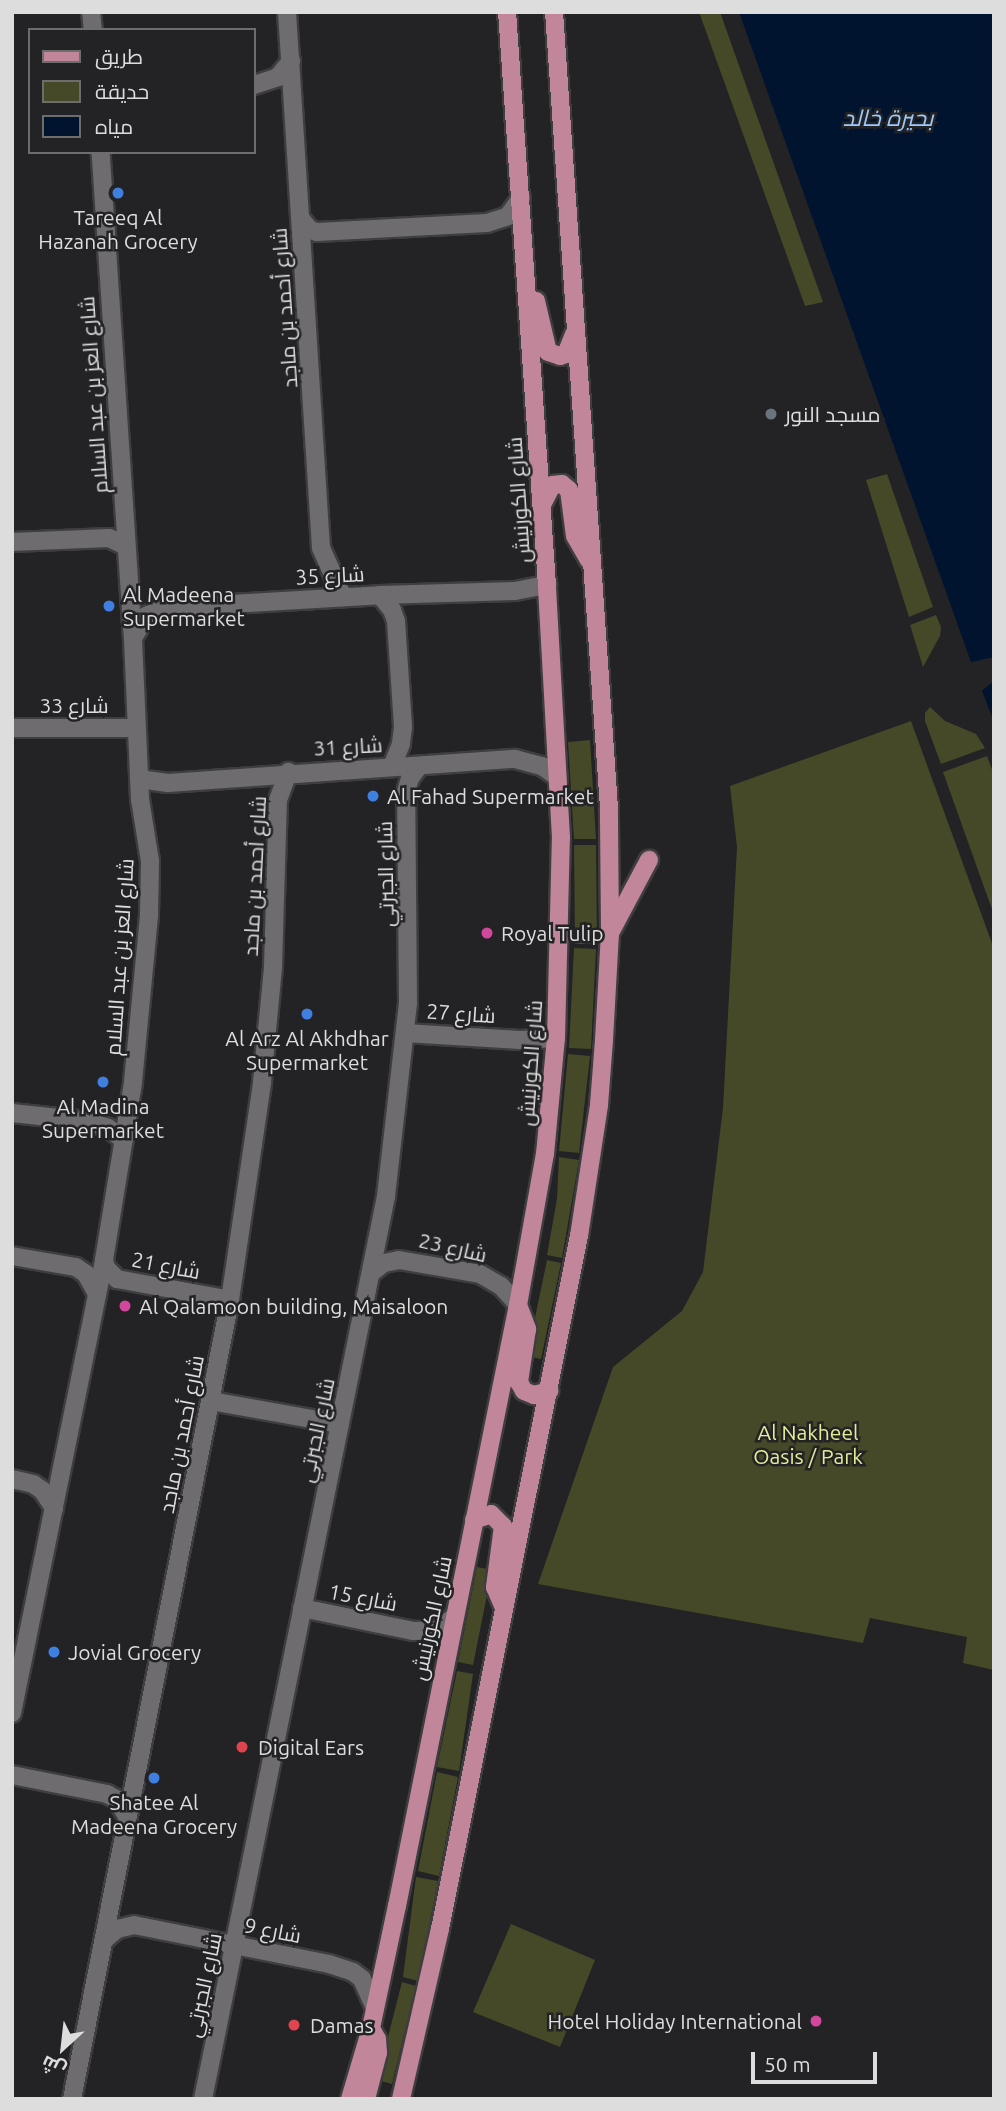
<!DOCTYPE html>
<html>
<head>
<meta charset="utf-8">
<style>
  body { margin:0 }
  #map { position:relative; width:1006px; height:2111px; overflow:hidden; background:#232224; font-family:Ubuntu,Cairo,sans-serif }
  div>[style] { position:absolute }
  .green>* { inset:0; background:#464928 }
  .water>* { inset:0; background:#00142f }
  .pier>* { inset:0; background:#232224 }
  .roads { filter:drop-shadow(2px 0 #3e3d3f) drop-shadow(-2px 0 #3e3d3f) drop-shadow(0 2px #3e3d3f) drop-shadow(0 -2px #3e3d3f) }
  .minor>* { height:18px; margin:-9px; padding:0 9px; transform-origin:9px; border-radius:9px; background:#6e6c6f }
  .major>* { height:18px; margin:-9px; padding:0 9px; transform-origin:9px; border-radius:9px; background:#c18699 }
  .dots>* { width:19px; height:19px; translate:-50% -50%; box-sizing:border-box; border:4px solid #232224; border-radius:50% }
  span { translate:-50% -50%; white-space:nowrap; text-align:center; line-height:1.15; -webkit-text-stroke:5px #232224; paint-order:stroke }
  .poi-label { font-size:21px; color:#deddde }
  .left { translate:0 -50%; text-align:left }
  .right { translate:-100% -50%; text-align:right }
  .street-label { font-size:21px; color:#deddde }
  .park-label { font-size:21px; color:#e4ec95 }
  .water-label { font-size:23px; color:#9bc9fd; font-style:italic }
  .frame { position:absolute; inset:0; border:14px solid #deddde; pointer-events:none }
  .legend { position:absolute; left:28px; top:28px; width:228px; height:126px; box-sizing:border-box; background:#232224; border:2px solid #6e6d6e; margin:0; padding:9px 12px; list-style:none; font-size:21px; color:#deddde }
  .legend li { display:flex; align-items:center; gap:14px; height:35px }
  .legend b { width:35px; border:2px solid #6e6d6e }
  .north { position:absolute; left:28px; top:2013px; width:70px; height:70px; -webkit-text-stroke:5px #232224; paint-order:stroke; rotate:207deg; font-size:19px; font-weight:700; line-height:28px; text-align:center; color:#deddde }
  .north::after { content:''; display:block; margin:auto; width:24px; height:32px; background:#deddde; clip-path:polygon(50% 0,100% 100%,50% 72%,0 100%) }
  .scale { position:absolute; left:751px; top:2052px; width:126px; height:32px; box-sizing:border-box; border:4px solid #deddde; border-top:0; padding-left:9px; font-size:21px; line-height:24px; white-space:nowrap; color:#deddde; -webkit-text-stroke:5px #232224; paint-order:stroke }
</style>
</head>
<body>
<div id="map">
  <div class="green">
    <i style="clip-path:polygon(699px 12px,720px 12px,823px 302px,805px 306px)"></i>
    <i style="clip-path:polygon(887px 474px,933px 607px,909px 617px,866px 480px)"></i>
    <i style="clip-path:polygon(936px 615px,941px 627px,940px 636px,923px 667px,910px 625px)"></i>
    <i style="clip-path:polygon(930px 707px,945px 721px,976px 734px,985px 748px,941px 764px,925px 721px,925px 713px)"></i>
    <i style="clip-path:polygon(911px 721px,994px 949px,994px 1670px,963px 1663px,967px 1637px,870px 1618px,863px 1643px,538px 1584px,613px 1367px,682px 1311px,703px 1272px,723px 1108px,737px 847px,730px 786px)"></i>
    <i style="clip-path:polygon(590px 740px,596px 839px,574px 839px,568px 742px)"></i>
    <i style="clip-path:polygon(987px 756px,994px 775px,994px 915px,943px 772px)"></i>
    <i style="clip-path:polygon(574px 845px,596px 845px,597px 944px,575px 944px)"></i>
    <i style="clip-path:polygon(574px 948px,596px 949px,591px 1049px,569px 1048px)"></i>
    <i style="clip-path:polygon(568px 1054px,590px 1056px,579px 1153px,559px 1151px)"></i>
    <i style="clip-path:polygon(559px 1157px,579px 1160px,562px 1258px,547px 1255px,557px 1199px)"></i>
    <i style="clip-path:polygon(547px 1260px,561px 1263px,541px 1359px,527px 1356px)"></i>
    <i style="clip-path:polygon(477px 1567px,492px 1570px,473px 1665px,458px 1662px)"></i>
    <i style="clip-path:polygon(457px 1671px,473px 1674px,459px 1771px,437px 1767px)"></i>
    <i style="clip-path:polygon(437px 1772px,458px 1777px,439px 1876px,418px 1871px)"></i>
    <i style="clip-path:polygon(416px 1877px,438px 1881px,418px 1981px,403px 1977px)"></i>
    <i style="clip-path:polygon(511px 1924px,595px 1960px,560px 2047px,473px 2012px)"></i>
    <i style="clip-path:polygon(402px 1982px,416px 1986px,392px 2084px,377px 2080px)"></i>
  </div>
  <div class="water">
    <i style="clip-path:polygon(739px 12px,994px 12px,994px 722px,971px 662px)"></i>
  </div>
  <div class="pier">
    <i style="clip-path:polygon(994px 657px,994px 681px,979px 693px,967px 663px)"></i>
  </div>
  <div class="roads">
    <div class="minor">
      <i style="left:91px;top:12px;width:18px;rotate:84deg"></i>
      <i style="left:287px;top:12px;width:537px;rotate:86.37deg"></i>
      <i style="left:321px;top:548px;width:54px;rotate:65.8deg"></i>
      <i style="left:254px;top:85px;width:25px;rotate:-18deg"></i>
      <i style="left:278px;top:77px;width:21px;rotate:-51deg"></i>
      <i style="left:301px;top:219px;width:14px;rotate:51deg"></i>
      <i style="left:310px;top:230px;width:7px;rotate:16deg"></i>
      <i style="left:317px;top:232px;width:170px;rotate:-3deg"></i>
      <i style="left:487px;top:223px;width:22px;rotate:-18deg"></i>
      <i style="left:508px;top:216px;width:22px;rotate:-54deg"></i>
      <i style="left:12px;top:542px;width:97px;rotate:-2.4deg"></i>
      <i style="left:109px;top:538px;width:19px;rotate:25deg"></i>
      <i style="left:380px;top:595px;width:19px;rotate:51deg"></i>
      <i style="left:392px;top:610px;width:12px;rotate:70deg"></i>
      <i style="left:396px;top:621px;width:106px;rotate:86.2deg"></i>
      <i style="left:403px;top:727px;width:17px;rotate:97deg"></i>
      <i style="left:401px;top:744px;width:24px;rotate:112deg"></i>
      <i style="left:133px;top:638px;width:26px;rotate:-59deg"></i>
      <i style="left:146px;top:616px;width:20px;rotate:-24deg"></i>
      <i style="left:164px;top:608px;width:216px;rotate:-3.4deg"></i>
      <i style="left:380px;top:595px;width:135px;rotate:-1.7deg"></i>
      <i style="left:515px;top:591px;width:33px;rotate:-11deg"></i>
      <i style="left:12px;top:728px;width:124px"></i>
      <i style="left:139px;top:779px;width:29px;rotate:8deg"></i>
      <i style="left:168px;top:783px;width:348px;rotate:-4deg"></i>
      <i style="left:515px;top:759px;width:28px;rotate:15deg"></i>
      <i style="left:542px;top:766px;width:19px;rotate:36deg"></i>
      <i style="left:405px;top:1033px;width:115px;rotate:3.5deg"></i>
      <i style="left:520px;top:1040px;width:36px;rotate:-3deg"></i>
      <i style="left:12px;top:1113px;width:75px;rotate:6.1deg"></i>
      <i style="left:87px;top:1121px;width:22px;rotate:18deg"></i>
      <i style="left:108px;top:1128px;width:20px;rotate:37deg"></i>
      <i style="left:12px;top:1256px;width:65px;rotate:9.8deg"></i>
      <i style="left:76px;top:1267px;width:12px;rotate:35deg"></i>
      <i style="left:86px;top:1274px;width:23px;rotate:61deg"></i>
      <i style="left:104px;top:1260px;width:8px;rotate:76deg"></i>
      <i style="left:106px;top:1268px;width:16px;rotate:45deg"></i>
      <i style="left:117px;top:1279px;width:115px;rotate:10.5deg"></i>
      <i style="left:371px;top:1273px;width:16px;rotate:-38deg"></i>
      <i style="left:384px;top:1263px;width:15px;rotate:-11deg"></i>
      <i style="left:399px;top:1260px;width:82px;rotate:9.8deg"></i>
      <i style="left:480px;top:1274px;width:24px;rotate:30deg"></i>
      <i style="left:501px;top:1286px;width:25px;rotate:48deg"></i>
      <i style="left:211px;top:1401px;width:131px;rotate:10.1deg"></i>
      <i style="left:12px;top:1479px;width:22px;rotate:13deg"></i>
      <i style="left:33px;top:1484px;width:11px;rotate:34deg"></i>
      <i style="left:42px;top:1490px;width:22px;rotate:56deg"></i>
      <i style="left:302px;top:1608px;width:113px;rotate:11.7deg"></i>
      <i style="left:413px;top:1631px;width:24px;rotate:-2deg"></i>
      <i style="left:437px;top:1630px;width:20px;rotate:-37deg"></i>
      <i style="left:12px;top:1713px;width:462px;rotate:-78.5deg"></i>
      <i style="left:104px;top:1260px;width:180px;rotate:-80.7deg"></i>
      <i style="left:133px;top:1082px;width:168px;rotate:-84.5deg"></i>
      <i style="left:149px;top:915px;width:54px;rotate:-88.9deg"></i>
      <i style="left:150px;top:861px;width:63px;rotate:-99.2deg"></i>
      <i style="left:140px;top:799px;width:159px;rotate:-92.5deg"></i>
      <i style="left:133px;top:640px;width:489px;rotate:-93.8deg"></i>
      <i style="left:12px;top:1775px;width:97px;rotate:11.3deg"></i>
      <i style="left:107px;top:1794px;width:10px;rotate:29deg"></i>
      <i style="left:116px;top:1799px;width:20px;rotate:57deg"></i>
      <i style="left:104px;top:1940px;width:17px;rotate:-40deg"></i>
      <i style="left:117px;top:1929px;width:17px;rotate:-13deg"></i>
      <i style="left:134px;top:1925px;width:199px;rotate:11.3deg"></i>
      <i style="left:329px;top:1964px;width:25px;rotate:18deg"></i>
      <i style="left:353px;top:1972px;width:11px;rotate:38deg"></i>
      <i style="left:362px;top:1979px;width:32px;rotate:66deg"></i>
      <i style="left:72px;top:2099px;width:814px;rotate:-78.81deg"></i>
      <i style="left:230px;top:1300px;width:220px;rotate:-81.6deg"></i>
      <i style="left:262px;top:1082px;width:116px;rotate:-84.5deg"></i>
      <i style="left:273px;top:967px;width:167px;rotate:-88.3deg"></i>
      <i style="left:278px;top:800px;width:30px;rotate:-70deg"></i>
      <i style="left:203px;top:2099px;width:921px;rotate:-78.54deg"></i>
      <i style="left:386px;top:1196px;width:193px;rotate:-83.5deg"></i>
      <i style="left:408px;top:1004px;width:212px;rotate:-90.5deg"></i>
      <i style="left:406px;top:792px;width:15px;rotate:-74deg"></i>
      <i style="left:410px;top:778px;width:15px;rotate:-53deg"></i>
    </div>
    <div class="major">
      <i style="left:536px;top:301px;width:52px;rotate:76.8deg"></i>
      <i style="left:548px;top:352px;width:13px;rotate:18deg"></i>
      <i style="left:560px;top:356px;width:6px;rotate:-18deg"></i>
      <i style="left:566px;top:354px;width:22px;rotate:-68deg"></i>
      <i style="left:543px;top:503px;width:20px;rotate:-63deg"></i>
      <i style="left:552px;top:485px;width:10px;rotate:-6deg"></i>
      <i style="left:562px;top:484px;width:9px;rotate:41deg"></i>
      <i style="left:569px;top:490px;width:46px;rotate:82.6deg"></i>
      <i style="left:575px;top:536px;width:28px;rotate:60deg"></i>
      <i style="left:610px;top:933px;width:83px;rotate:-61.9deg"></i>
      <i style="left:518px;top:1305px;width:26px;rotate:69deg"></i>
      <i style="left:527px;top:1329px;width:54px;rotate:98.6deg"></i>
      <i style="left:519px;top:1382px;width:10px;rotate:61deg"></i>
      <i style="left:524px;top:1391px;width:11px;rotate:22deg"></i>
      <i style="left:534px;top:1395px;width:16px;rotate:-15deg"></i>
      <i style="left:474px;top:1520px;width:18px;rotate:-19deg"></i>
      <i style="left:491px;top:1514px;width:17px;rotate:45deg"></i>
      <i style="left:503px;top:1526px;width:62px;rotate:97.5deg"></i>
      <i style="left:495px;top:1587px;width:21px;rotate:67deg"></i>
      <i style="left:350px;top:2099px;width:74px;rotate:-73.5deg"></i>
      <i style="left:371px;top:2028px;width:125px;rotate:-78deg"></i>
      <i style="left:397px;top:1906px;width:613px;rotate:-78.62deg"></i>
      <i style="left:518px;top:1305px;width:153px;rotate:-79.9deg"></i>
      <i style="left:545px;top:1154px;width:117px;rotate:-84.6deg"></i>
      <i style="left:556px;top:1038px;width:200px;rotate:-88.6deg"></i>
      <i style="left:561px;top:838px;width:253px;rotate:-93.2deg"></i>
      <i style="left:547px;top:585px;width:574px;rotate:-93.99deg"></i>
      <i style="left:366px;top:2099px;width:48px;rotate:-75.4deg"></i>
      <i style="left:378px;top:2053px;width:14px;rotate:-94deg"></i>
      <i style="left:377px;top:2039px;width:13px;rotate:-119deg"></i>
      <i style="left:401px;top:2099px;width:174px;rotate:-77.1deg"></i>
      <i style="left:440px;top:1929px;width:707px;rotate:-78.66deg"></i>
      <i style="left:579px;top:1236px;width:133px;rotate:-81.3deg"></i>
      <i style="left:599px;top:1105px;width:65px;rotate:-85.6deg"></i>
      <i style="left:604px;top:1040px;width:107px;rotate:-86.8deg"></i>
      <i style="left:610px;top:933px;width:125px;rotate:-90.5deg"></i>
      <i style="left:609px;top:808px;width:798px;rotate:-93.95deg"></i>
    </div>
  </div>
  <div class="dots">
    <i style="left:118px;top:193px;background:#3f7fe0"></i>
    <i style="left:771px;top:414px;background:#6b7280"></i>
    <i style="left:109px;top:606px;background:#3f7fe0"></i>
    <i style="left:373px;top:796px;background:#3f7fe0"></i>
    <i style="left:487px;top:933px;background:#d1479c"></i>
    <i style="left:307px;top:1014px;background:#3f7fe0"></i>
    <i style="left:103px;top:1082px;background:#3f7fe0"></i>
    <i style="left:125px;top:1306px;background:#d1479c"></i>
    <i style="left:54px;top:1652px;background:#3f7fe0"></i>
    <i style="left:242px;top:1747px;background:#e0444e"></i>
    <i style="left:154px;top:1778px;background:#3f7fe0"></i>
    <i style="left:816px;top:2021px;background:#d1479c"></i>
    <i style="left:294px;top:2025px;background:#e0444e"></i>
  </div>
  <div class="poi-label">
    <span style="left:118px;top:229px">Tareeq Al<br>Hazanah Grocery</span>
    <span class="left" style="left:785px;top:414px">مسجد النور</span>
    <span class="left" style="left:123px;top:606px">Al Madeena<br>Supermarket</span>
    <span class="left" style="left:387px;top:796px">Al Fahad Supermarket</span>
    <span class="left" style="left:501px;top:933px">Royal Tulip</span>
    <span style="left:307px;top:1050px">Al Arz Al Akhdhar<br>Supermarket</span>
    <span style="left:103px;top:1118px">Al Madina<br>Supermarket</span>
    <span class="left" style="left:139px;top:1306px">Al Qalamoon building, Maisaloon</span>
    <span class="left" style="left:68px;top:1652px">Jovial Grocery</span>
    <span class="left" style="left:258px;top:1747px">Digital Ears</span>
    <span style="left:154px;top:1814px">Shatee Al<br>Madeena Grocery</span>
    <span class="right" style="left:802px;top:2021px">Hotel Holiday International</span>
    <span class="left" style="left:310px;top:2025px">Damas</span>
  </div>
  <div class="street-label">
    <span style="left:284px;top:308px;rotate:-94deg">شارع أحمد بن ماجد</span>
    <span style="left:93px;top:395px;rotate:-94deg">شارع العز بن عبد السلام</span>
    <span style="left:518px;top:500px;rotate:-94deg">شارع الكورنيش</span>
    <span style="left:330px;top:575px;rotate:-3deg">شارع 35</span>
    <span style="left:74px;top:705px">شارع 33</span>
    <span style="left:348px;top:746px;rotate:-3deg">شارع 31</span>
    <span style="left:385px;top:874px;rotate:-91deg">شارع الجبرتي</span>
    <span style="left:254px;top:876px;rotate:-87deg">شارع أحمد بن ماجد</span>
    <span style="left:119px;top:957px;rotate:-86deg">شارع العز بن عبد السلام</span>
    <span style="left:461px;top:1013px;rotate:4deg">شارع 27</span>
    <span style="left:530px;top:1063px;rotate:-86deg">شارع الكورنيش</span>
    <span style="left:453px;top:1247px;rotate:13deg">شارع 23</span>
    <span style="left:166px;top:1265px;rotate:11deg">شارع 21</span>
    <span style="left:316px;top:1430px;rotate:-78deg">شارع الجبرتي</span>
    <span style="left:181px;top:1434px;rotate:-79deg">شارع أحمد بن ماجد</span>
    <span style="left:363px;top:1597px;rotate:11deg">شارع 15</span>
    <span style="left:431px;top:1618px;rotate:-78deg">شارع الكورنيش</span>
    <span style="left:273px;top:1930px;rotate:11deg">شارع 9</span>
    <span style="left:203px;top:1985px;rotate:-78deg">شارع الجبرتي</span>
  </div>
  <div class="park-label">
    <span style="left:808px;top:1444px">Al Nakheel<br>Oasis / Park</span>
  </div>
  <div class="water-label">
    <span style="left:888px;top:118px">بحيرة خالد</span>
  </div>
  <div class="frame"></div>
  <ul class="legend">
  <li><b style="height:9px;background:#c18699"></b>طريق</li>
  <li><b style="height:19px;background:#464928"></b>حديقة</li>
  <li><b style="height:19px;background:#00142f"></b>مياه</li>
  </ul>
  <div class="north">ش</div>
  <div class="scale">50 m</div>
</div>
</body>
</html>
